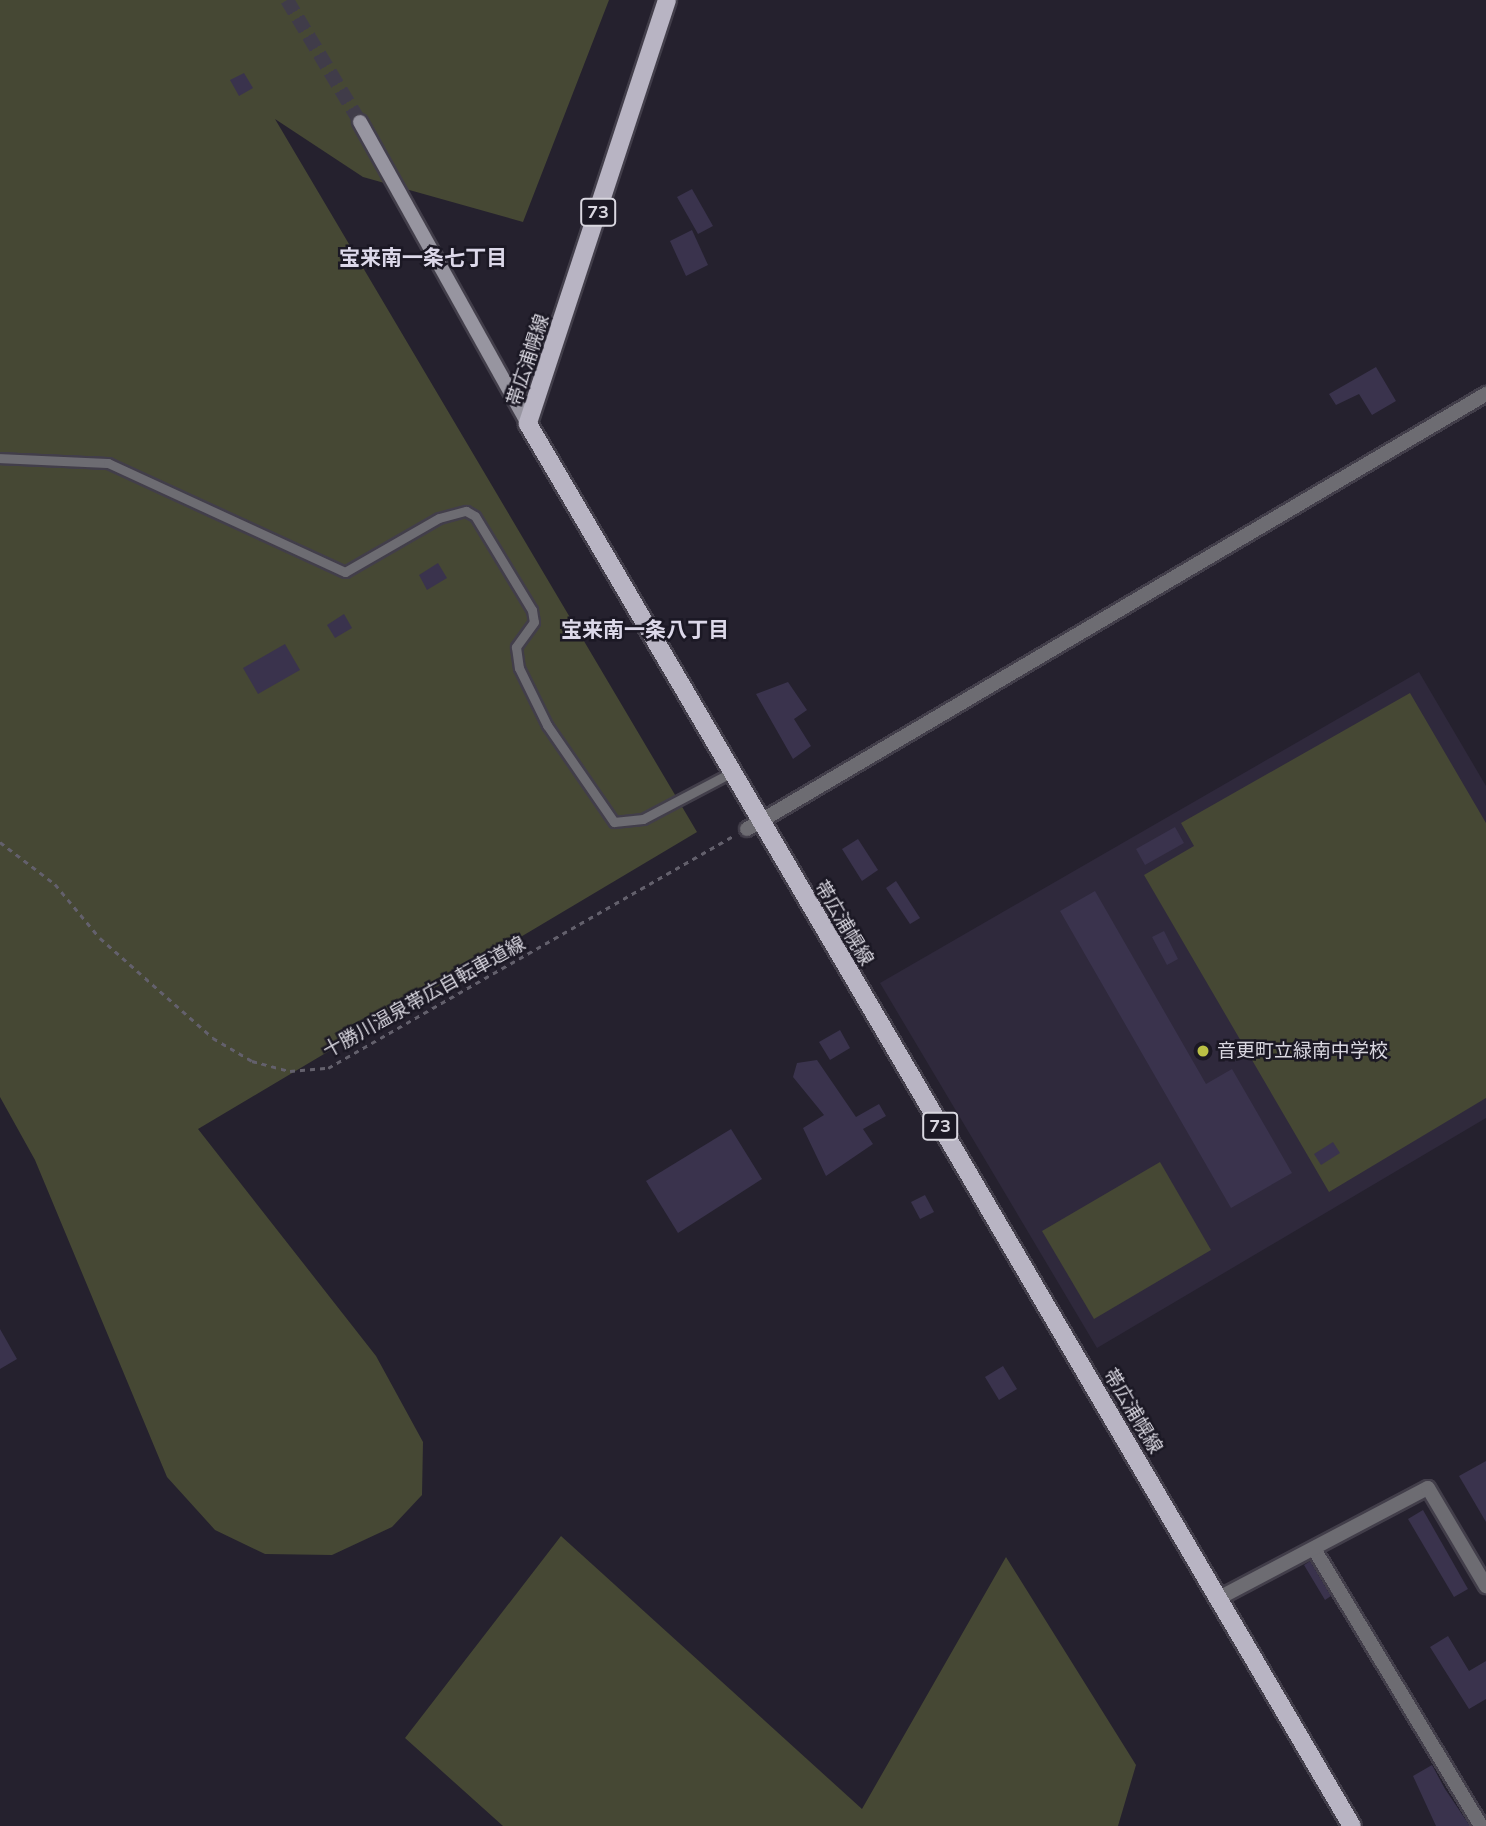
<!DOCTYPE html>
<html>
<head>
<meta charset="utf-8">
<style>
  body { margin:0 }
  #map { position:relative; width:1486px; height:1826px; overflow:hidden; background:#25212e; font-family:Mulish,"Noto Sans JP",sans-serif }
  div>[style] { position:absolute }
  .built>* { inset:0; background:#2f293c }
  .green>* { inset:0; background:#464834 }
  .building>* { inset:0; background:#3a334d }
  .secondary-tunnel>* { height:14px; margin-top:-7px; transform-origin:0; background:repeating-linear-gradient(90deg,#403c49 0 14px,transparent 0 21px) }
  .path>* { height:2.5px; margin-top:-1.25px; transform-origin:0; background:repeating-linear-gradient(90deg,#63606c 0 5px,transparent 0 10px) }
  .roads { filter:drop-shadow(2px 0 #423e4a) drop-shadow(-2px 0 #423e4a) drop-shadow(0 2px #423e4a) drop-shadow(0 -2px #423e4a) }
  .service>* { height:9px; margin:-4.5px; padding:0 4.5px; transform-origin:4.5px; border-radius:4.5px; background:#6d6c72 }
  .minor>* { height:14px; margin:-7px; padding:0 7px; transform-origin:7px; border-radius:7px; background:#6d6c72 }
  .secondary>* { height:14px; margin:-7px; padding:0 7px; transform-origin:7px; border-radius:7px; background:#9795a0 }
  .primary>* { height:18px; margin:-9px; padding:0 9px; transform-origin:9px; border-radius:9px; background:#b8b4c3 }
  .dots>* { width:19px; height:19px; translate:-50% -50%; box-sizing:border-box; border:4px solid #1b1824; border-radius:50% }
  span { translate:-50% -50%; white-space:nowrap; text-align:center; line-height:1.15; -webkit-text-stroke:5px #1b1824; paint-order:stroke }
  .shield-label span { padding:2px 5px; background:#1b1824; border:2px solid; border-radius:5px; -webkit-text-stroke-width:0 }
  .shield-label { font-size:18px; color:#d9d7e0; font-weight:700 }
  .street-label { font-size:19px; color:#d9d7e0 }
  .poi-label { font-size:19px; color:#d9d7e0 }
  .left { translate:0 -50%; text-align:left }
  .neighbourhood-label { font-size:21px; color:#dcd8e9; font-weight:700 }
</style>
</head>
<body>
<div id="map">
  <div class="built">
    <i style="clip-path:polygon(1419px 672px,1486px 786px,1486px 1118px,1097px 1348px,880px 983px)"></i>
  </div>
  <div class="green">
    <i style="clip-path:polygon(0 0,609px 0,523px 222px,363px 177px,275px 119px,697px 832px,198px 1129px,376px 1356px,423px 1442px,422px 1495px,392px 1527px,332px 1555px,265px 1554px,215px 1530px,167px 1477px,35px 1160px,0 1097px)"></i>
    <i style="clip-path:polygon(1410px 693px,1486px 823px,1486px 1098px,1329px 1192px,1144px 875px,1194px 846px,1181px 823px)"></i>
    <i style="clip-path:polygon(1160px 1162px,1211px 1250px,1094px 1319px,1042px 1231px)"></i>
    <i style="clip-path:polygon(561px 1536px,862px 1809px,1006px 1557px,1136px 1765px,1118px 1826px,503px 1826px,405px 1738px)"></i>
  </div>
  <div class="building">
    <i style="clip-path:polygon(244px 73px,253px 88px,239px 96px,230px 80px)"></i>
    <i style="clip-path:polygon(692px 189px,713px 226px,698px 234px,677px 197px)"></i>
    <i style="clip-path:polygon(692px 230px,708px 265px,686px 276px,670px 241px)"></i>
    <i style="clip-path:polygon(1376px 367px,1396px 401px,1372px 415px,1359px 394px,1336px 405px,1329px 394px)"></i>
    <i style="clip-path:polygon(438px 563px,447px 578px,427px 590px,419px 575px)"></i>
    <i style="clip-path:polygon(344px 614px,352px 628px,335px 638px,327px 625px)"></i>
    <i style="clip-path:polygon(285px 644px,300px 670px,258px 694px,243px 668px)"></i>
    <i style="clip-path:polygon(788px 682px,807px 710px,794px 719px,811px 746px,793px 759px,756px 694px)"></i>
    <i style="clip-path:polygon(1175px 827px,1184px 843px,1145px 865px,1136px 849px)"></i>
    <i style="clip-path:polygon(858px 839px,878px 870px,862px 881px,842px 849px)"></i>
    <i style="clip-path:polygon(896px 881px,920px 918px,910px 924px,886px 888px)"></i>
    <i style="clip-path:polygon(1095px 891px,1206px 1084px,1232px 1069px,1292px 1173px,1231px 1208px,1060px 911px)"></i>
    <i style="clip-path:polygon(1164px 931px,1178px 959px,1167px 965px,1152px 937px)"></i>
    <i style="clip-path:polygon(840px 1030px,850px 1048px,830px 1060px,819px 1042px)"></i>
    <i style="clip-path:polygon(817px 1060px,856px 1117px,879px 1104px,886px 1116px,863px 1129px,873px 1144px,826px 1176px,803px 1128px,824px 1115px,793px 1077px,797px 1063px)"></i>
    <i style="clip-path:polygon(731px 1129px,762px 1179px,678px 1233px,646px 1181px)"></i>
    <i style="clip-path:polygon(1333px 1142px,1340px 1153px,1321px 1165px,1314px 1154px)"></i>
    <i style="clip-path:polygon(925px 1195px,934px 1212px,920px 1219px,911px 1202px)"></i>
    <i style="clip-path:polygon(0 1329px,17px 1359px,0 1369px)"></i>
    <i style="clip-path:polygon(1003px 1366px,1017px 1389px,999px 1400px,985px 1377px)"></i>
    <i style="clip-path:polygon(1486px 1461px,1486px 1522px,1459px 1476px)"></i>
    <i style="clip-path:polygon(1423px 1510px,1468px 1589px,1454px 1597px,1408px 1519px)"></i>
    <i style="clip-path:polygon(1310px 1561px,1331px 1596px,1325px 1600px,1304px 1565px)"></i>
    <i style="clip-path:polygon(1448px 1636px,1469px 1671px,1486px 1661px,1486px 1699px,1469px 1709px,1430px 1647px)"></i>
    <i style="clip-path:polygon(1432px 1765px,1445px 1789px,1470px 1826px,1436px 1826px,1413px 1776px)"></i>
  </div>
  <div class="secondary-tunnel">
    <i style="left:287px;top:0;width:142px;rotate:59.1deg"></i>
  </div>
  <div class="path">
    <i style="left:0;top:842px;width:69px;rotate:37.4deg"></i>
    <i style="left:55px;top:884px;width:70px;rotate:50.2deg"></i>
    <i style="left:100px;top:938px;width:151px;rotate:41.5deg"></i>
    <i style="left:213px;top:1038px;width:45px;rotate:30.5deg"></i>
    <i style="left:252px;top:1061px;width:39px;rotate:15deg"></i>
    <i style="left:290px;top:1071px;width:38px;rotate:-5deg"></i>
    <i style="left:328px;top:1068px;width:469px;rotate:-29.8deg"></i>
  </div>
  <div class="roads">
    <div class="service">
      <i style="left:0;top:458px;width:108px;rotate:2.7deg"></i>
      <i style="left:108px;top:463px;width:261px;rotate:24.7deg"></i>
      <i style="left:345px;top:572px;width:108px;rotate:-29.9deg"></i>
      <i style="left:439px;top:518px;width:28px;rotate:-15deg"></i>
      <i style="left:466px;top:511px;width:10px;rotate:29deg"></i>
      <i style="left:475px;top:516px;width:110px;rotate:58.8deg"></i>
      <i style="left:532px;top:610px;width:12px;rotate:81deg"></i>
      <i style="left:534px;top:622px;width:31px;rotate:126deg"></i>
      <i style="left:516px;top:647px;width:21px;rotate:82deg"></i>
      <i style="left:519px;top:668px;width:64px;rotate:63.8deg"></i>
      <i style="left:547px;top:725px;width:118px;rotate:55.4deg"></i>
      <i style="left:614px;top:822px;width:29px;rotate:-6deg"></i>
      <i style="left:643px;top:819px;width:101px;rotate:-27.8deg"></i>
    </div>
    <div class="minor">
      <i style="left:747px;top:829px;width:858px;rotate:-30.48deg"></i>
      <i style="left:1314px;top:1549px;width:323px;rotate:58.9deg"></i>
      <i style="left:1219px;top:1598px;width:236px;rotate:-27.8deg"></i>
      <i style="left:1428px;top:1488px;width:114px;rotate:59.4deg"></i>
    </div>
    <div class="secondary">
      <i style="left:360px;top:122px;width:346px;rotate:60.9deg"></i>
    </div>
    <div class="primary">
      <i style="left:667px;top:0;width:446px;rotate:108.2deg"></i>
      <i style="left:528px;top:424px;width:1626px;rotate:59.56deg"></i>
    </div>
  </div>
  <div class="dots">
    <i style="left:1203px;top:1051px;background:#bbc045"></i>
  </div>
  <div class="shield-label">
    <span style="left:598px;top:212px">73</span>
    <span style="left:940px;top:1126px">73</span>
  </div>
  <div class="street-label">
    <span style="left:528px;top:360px;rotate:-72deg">帯広浦幌線</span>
    <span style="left:844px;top:923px;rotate:59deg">帯広浦幌線</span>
    <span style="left:424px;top:997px;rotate:-29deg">十勝川温泉帯広自転車道線</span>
    <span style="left:1133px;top:1411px;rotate:59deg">帯広浦幌線</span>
  </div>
  <div class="poi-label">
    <span class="left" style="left:1217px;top:1051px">音更町立緑南中学校</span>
  </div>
  <div class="neighbourhood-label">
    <span style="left:423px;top:257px">宝来南一条七丁目</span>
    <span style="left:645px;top:629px">宝来南一条八丁目</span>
  </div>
</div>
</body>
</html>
